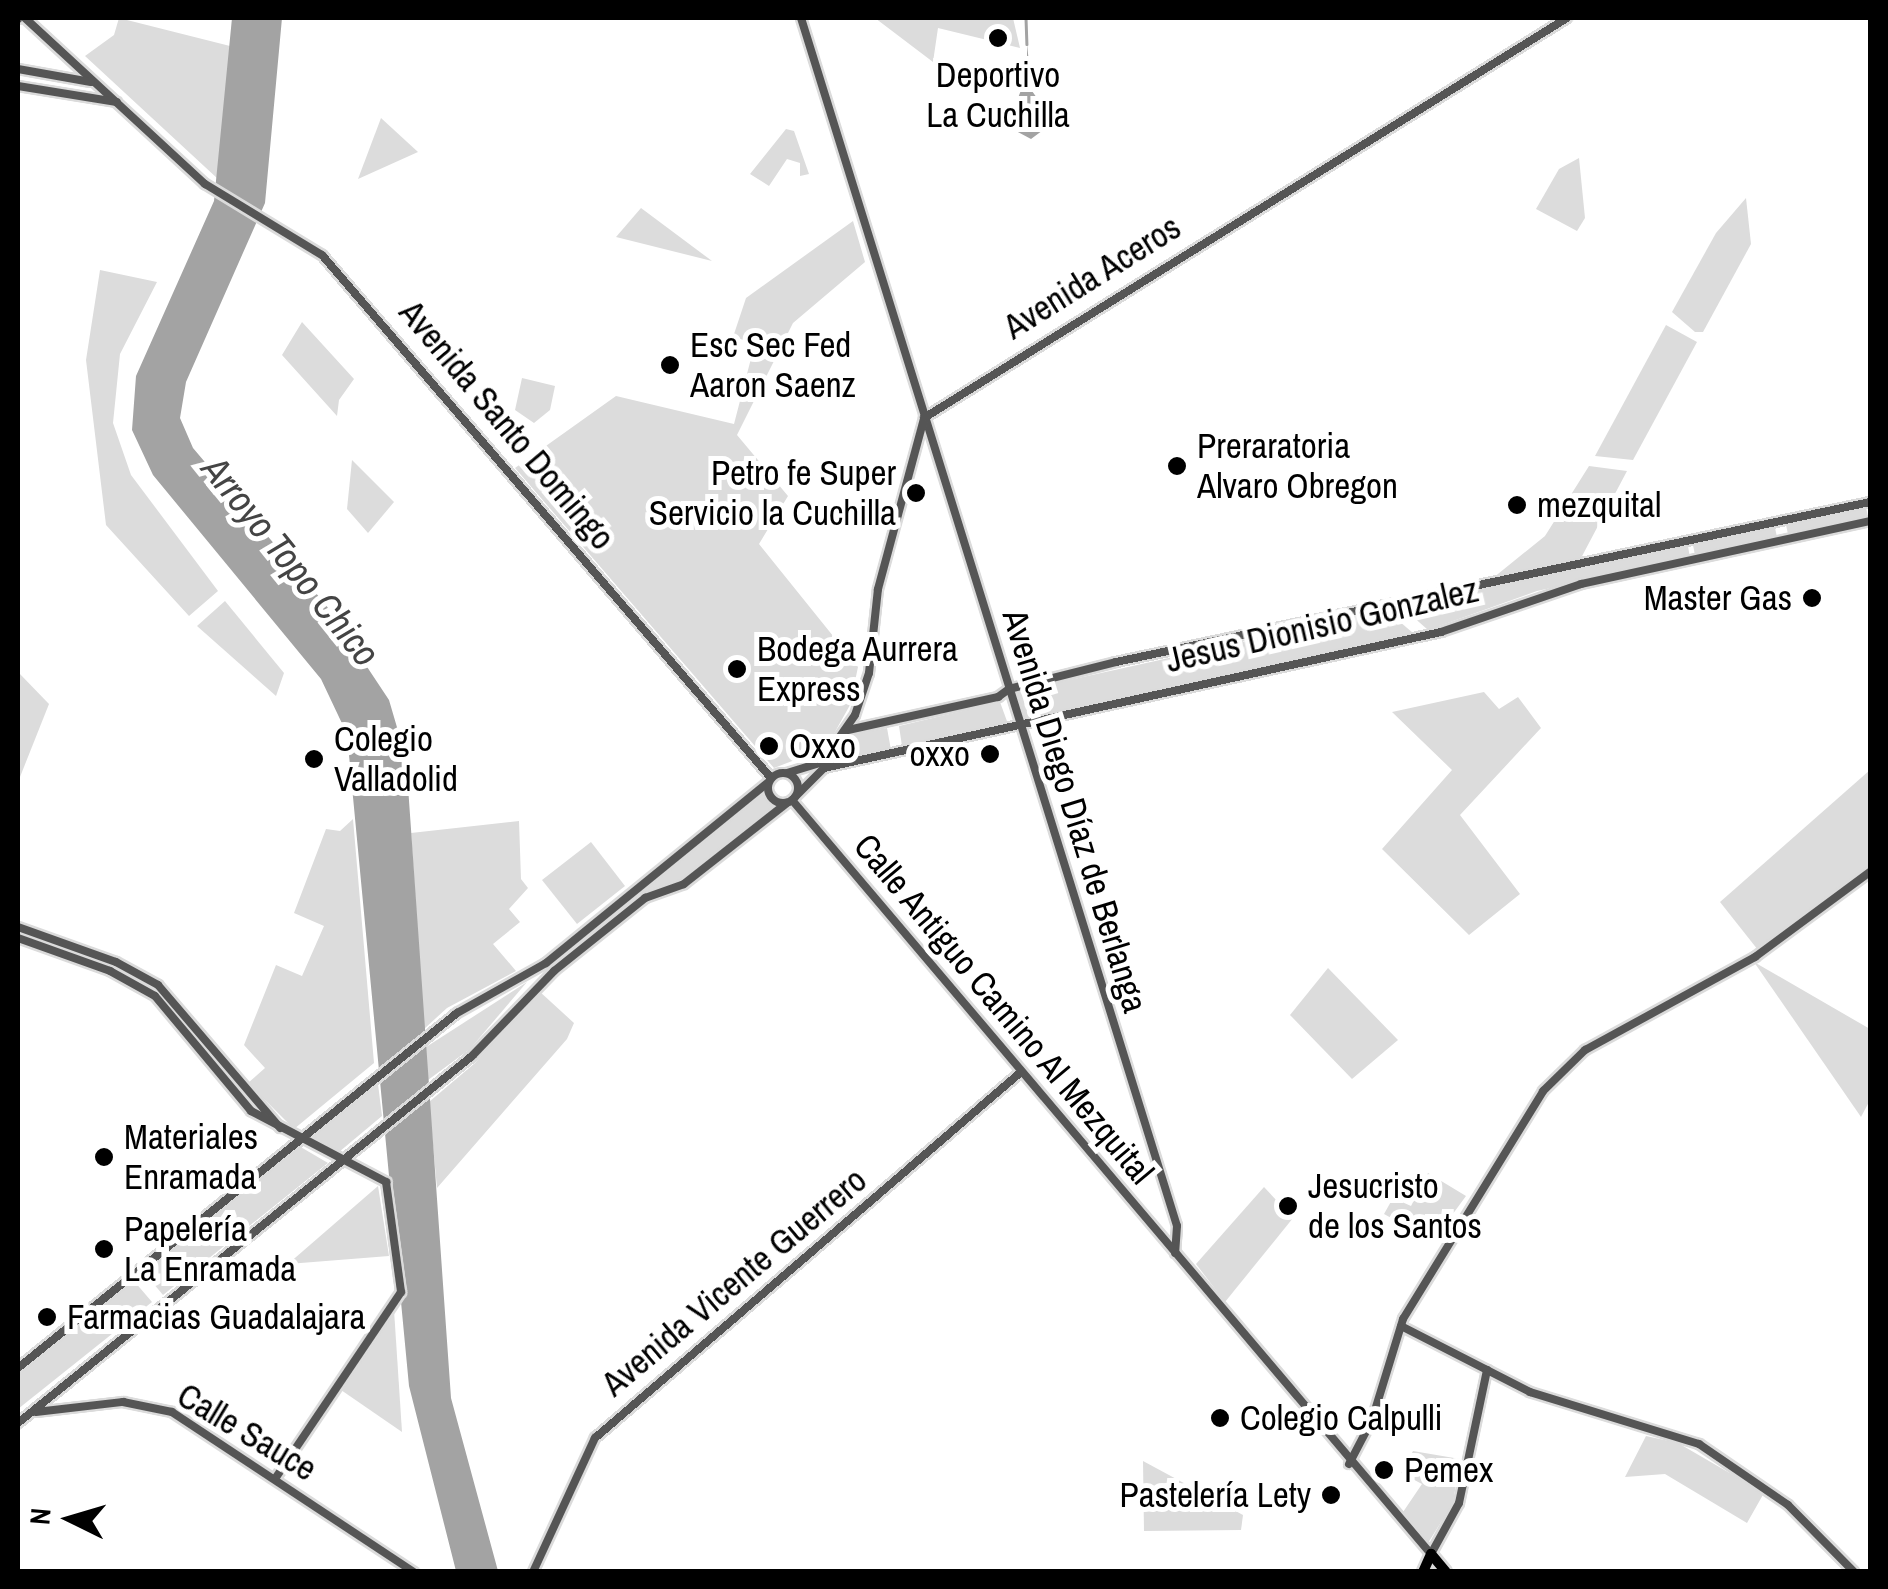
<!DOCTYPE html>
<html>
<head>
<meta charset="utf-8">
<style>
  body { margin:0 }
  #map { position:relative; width:1888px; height:1589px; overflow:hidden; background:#fff; font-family:"Archivo Narrow",sans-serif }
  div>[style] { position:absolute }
  .green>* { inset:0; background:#dcdcdc }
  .water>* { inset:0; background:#a3a3a3 }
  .stream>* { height:2.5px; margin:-1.25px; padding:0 1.25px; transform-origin:1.25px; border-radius:1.25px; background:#a3a3a3 }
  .roads { filter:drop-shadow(2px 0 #dbdbdb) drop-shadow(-2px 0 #dbdbdb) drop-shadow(0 2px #dbdbdb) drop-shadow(0 -2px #dbdbdb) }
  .minor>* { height:8px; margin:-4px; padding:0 4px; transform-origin:4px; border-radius:4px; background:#555 }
  .minor>.ring { margin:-4px; padding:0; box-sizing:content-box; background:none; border:8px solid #555; border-radius:50% }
  .major>* { height:10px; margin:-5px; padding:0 5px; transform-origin:5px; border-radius:5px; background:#000 }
  .dots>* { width:28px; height:28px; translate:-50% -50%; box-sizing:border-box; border:5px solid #fff; border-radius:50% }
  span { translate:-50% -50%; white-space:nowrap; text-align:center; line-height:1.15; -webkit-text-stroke:10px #fff; paint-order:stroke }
  .poi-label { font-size:35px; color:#000 }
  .left { translate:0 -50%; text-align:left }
  .right { translate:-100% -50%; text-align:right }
  .street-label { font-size:35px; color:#000 }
  .water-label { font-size:38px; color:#444; font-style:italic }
  .frame { position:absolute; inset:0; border:20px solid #000; pointer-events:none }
  .north { position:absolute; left:20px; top:1469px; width:100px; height:100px; -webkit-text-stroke:8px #fff; paint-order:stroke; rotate:275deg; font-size:28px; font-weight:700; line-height:40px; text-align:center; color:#000 }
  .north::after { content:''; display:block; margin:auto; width:35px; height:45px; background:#000; clip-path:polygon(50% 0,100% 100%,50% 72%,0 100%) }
</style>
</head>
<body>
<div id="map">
  <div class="green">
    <i style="clip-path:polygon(119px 18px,230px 46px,218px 179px,85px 56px,114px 35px)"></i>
    <i style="clip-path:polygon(875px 18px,1013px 18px,1020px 48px,938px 28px,933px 62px)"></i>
    <i style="clip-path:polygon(381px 118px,418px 152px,358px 179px)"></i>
    <i style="clip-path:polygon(786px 129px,794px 131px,809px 174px,800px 176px,800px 163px,787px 159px,769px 186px,750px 174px)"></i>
    <i style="clip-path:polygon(1579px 158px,1585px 218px,1577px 231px,1536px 209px,1559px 169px)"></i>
    <i style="clip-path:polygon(1746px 198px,1751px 244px,1703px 332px,1695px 332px,1672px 312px,1716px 233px)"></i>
    <i style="clip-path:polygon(641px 208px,712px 261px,616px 237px)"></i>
    <i style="clip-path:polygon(853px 221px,865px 262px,793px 323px,737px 435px,788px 496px,759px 544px,858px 667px,850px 705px,826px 748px,774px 768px,515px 468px,616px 396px,734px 424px,755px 343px,733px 337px,746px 298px)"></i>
    <i style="clip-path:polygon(100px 270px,157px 282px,120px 354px,113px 423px,131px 475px,218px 591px,189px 616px,106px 525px,86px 360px)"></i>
    <i style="clip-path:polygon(302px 322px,354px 379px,339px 400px,337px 416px,282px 355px)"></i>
    <i style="clip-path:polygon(1666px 325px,1697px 342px,1633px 460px,1595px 456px)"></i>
    <i style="clip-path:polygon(522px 378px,555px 386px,550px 410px,534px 423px,515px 410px)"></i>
    <i style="clip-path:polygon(352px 460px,394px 502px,368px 533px,347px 509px)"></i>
    <i style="clip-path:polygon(1589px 466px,1627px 471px,1580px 560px,1493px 578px,1545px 536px)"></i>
    <i style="clip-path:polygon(1866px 507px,1868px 517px,1788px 534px,1786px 525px)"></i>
    <i style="clip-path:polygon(1775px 528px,1777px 537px,1695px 555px,1693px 545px)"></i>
    <i style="clip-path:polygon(1688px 546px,1690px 558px,1537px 591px,1428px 630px,1402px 607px)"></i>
    <i style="clip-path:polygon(225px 601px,284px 673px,276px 696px,197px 626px)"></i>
    <i style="clip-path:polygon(1386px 610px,1413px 633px,1023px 721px,1015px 692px)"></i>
    <i style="clip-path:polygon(18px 672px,49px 704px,18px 782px)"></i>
    <i style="clip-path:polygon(1484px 692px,1499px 709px,1518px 697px,1541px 728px,1460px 815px,1520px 894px,1469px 935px,1382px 849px,1452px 770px,1392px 712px)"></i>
    <i style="clip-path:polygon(1000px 702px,1008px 724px,902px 746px,899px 726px)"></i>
    <i style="clip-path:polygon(887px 728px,891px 750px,833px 760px,850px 735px)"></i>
    <i style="clip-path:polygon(1870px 770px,1870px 865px,1758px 950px,1720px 902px)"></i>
    <i style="clip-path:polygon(762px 792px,775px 806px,669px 888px,645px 893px,642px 888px)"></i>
    <i style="clip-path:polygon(353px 819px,374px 1063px,294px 1129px,248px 1083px,265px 1068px,244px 1045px,276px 965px,302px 976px,324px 926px,294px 913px,326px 829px,340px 831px)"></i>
    <i style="clip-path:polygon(519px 821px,521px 879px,528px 888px,509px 909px,520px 922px,493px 944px,516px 971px,447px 1008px,424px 1029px,411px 833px)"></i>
    <i style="clip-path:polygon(591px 842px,625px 886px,577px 924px,542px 880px)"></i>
    <i style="clip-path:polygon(1754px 962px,1870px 1029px,1870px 1100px,1861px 1117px)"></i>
    <i style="clip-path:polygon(1328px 968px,1398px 1040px,1352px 1079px,1290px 1015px)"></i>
    <i style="clip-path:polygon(527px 982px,470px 1049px,428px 1080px,423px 1049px)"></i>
    <i style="clip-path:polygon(539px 991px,574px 1023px,567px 1039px,437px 1188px,429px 1102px,475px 1063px)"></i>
    <i style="clip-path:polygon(378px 1084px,382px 1116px,339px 1152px,307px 1139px)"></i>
    <i style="clip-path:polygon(299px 1146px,328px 1163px,163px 1295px,143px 1271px)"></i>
    <i style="clip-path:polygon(1428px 1173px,1466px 1196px,1433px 1241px,1384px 1214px,1393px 1198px,1411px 1206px)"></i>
    <i style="clip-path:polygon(378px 1186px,389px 1256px,288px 1264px)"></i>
    <i style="clip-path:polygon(1264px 1187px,1293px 1218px,1225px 1302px,1196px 1264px)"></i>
    <i style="clip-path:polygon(134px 1281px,152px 1302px,18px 1409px,18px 1375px)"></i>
    <i style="clip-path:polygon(394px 1310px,402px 1432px,341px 1390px)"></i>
    <i style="clip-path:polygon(1646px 1436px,1678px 1443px,1764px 1493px,1747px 1523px,1665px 1474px,1625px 1477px)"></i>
    <i style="clip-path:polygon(1413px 1451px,1460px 1459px,1453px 1503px,1428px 1543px,1401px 1515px,1422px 1484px,1401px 1473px)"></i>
    <i style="clip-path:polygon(1143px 1461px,1243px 1515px,1241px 1530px,1144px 1531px)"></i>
  </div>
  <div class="water">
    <i style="clip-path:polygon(232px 18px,282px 18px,265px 203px,186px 382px,180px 418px,193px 448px,326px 605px,389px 700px,406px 758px,451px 1398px,498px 1571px,456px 1571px,409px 1386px,347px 734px,321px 679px,153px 475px,132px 430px,136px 376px,214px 201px)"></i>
    <i style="clip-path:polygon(1027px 44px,1032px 91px,1054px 122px,1031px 139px,1007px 126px,1027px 75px)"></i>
  </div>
  <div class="stream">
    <i style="left:1026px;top:18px;width:26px;rotate:88deg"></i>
  </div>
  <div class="roads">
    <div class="minor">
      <i style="left:25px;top:18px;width:245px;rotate:42.7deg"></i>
      <i style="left:205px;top:184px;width:137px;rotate:31.3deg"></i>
      <i style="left:322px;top:255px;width:689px;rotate:49.35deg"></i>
      <i style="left:801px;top:18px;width:1265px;rotate:72.71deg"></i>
      <i style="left:1177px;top:1226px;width:27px;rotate:94deg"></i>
      <i style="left:18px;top:19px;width:1px;rotate:-90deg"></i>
      <i style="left:18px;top:69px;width:74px;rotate:10.1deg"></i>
      <i style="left:18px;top:86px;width:100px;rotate:9.2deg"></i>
      <i style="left:848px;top:730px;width:154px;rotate:-12.4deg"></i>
      <i style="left:998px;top:697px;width:14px;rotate:-36deg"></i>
      <i style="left:1009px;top:689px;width:110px;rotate:-14.2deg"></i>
      <i style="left:1116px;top:662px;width:771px;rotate:-11.98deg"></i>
      <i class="ring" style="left:768px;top:773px;width:22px;height:22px"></i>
      <i style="left:787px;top:773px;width:37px;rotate:-17deg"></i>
      <i style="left:822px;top:762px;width:57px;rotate:-54.9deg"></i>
      <i style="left:855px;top:715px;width:44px;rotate:-71.6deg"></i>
      <i style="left:869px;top:673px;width:84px;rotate:-83.9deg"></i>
      <i style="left:878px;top:589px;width:177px;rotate:-74.9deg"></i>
      <i style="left:924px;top:418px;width:757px;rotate:-31.89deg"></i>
      <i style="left:795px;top:797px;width:41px;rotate:-45deg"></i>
      <i style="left:824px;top:768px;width:632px;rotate:-12.43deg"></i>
      <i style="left:1441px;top:632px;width:148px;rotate:-18.9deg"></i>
      <i style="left:1581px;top:584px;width:296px;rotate:-12.3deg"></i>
      <i style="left:792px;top:800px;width:988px;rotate:49.72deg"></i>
      <i style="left:1431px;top:1554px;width:58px;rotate:-61.2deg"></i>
      <i style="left:1459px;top:1503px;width:136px;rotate:-78.1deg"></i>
      <i style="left:18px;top:927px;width:104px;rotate:19.7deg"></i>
      <i style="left:116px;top:962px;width:48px;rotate:28.7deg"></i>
      <i style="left:158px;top:985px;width:188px;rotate:49.5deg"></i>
      <i style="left:18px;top:938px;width:98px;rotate:19.7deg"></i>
      <i style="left:110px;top:971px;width:51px;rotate:29.1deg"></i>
      <i style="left:155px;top:996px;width:150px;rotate:50.1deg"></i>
      <i style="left:251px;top:1111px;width:153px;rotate:27.7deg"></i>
      <i style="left:386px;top:1182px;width:111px;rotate:82.2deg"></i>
      <i style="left:401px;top:1292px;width:223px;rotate:124deg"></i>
      <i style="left:1401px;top:1326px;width:145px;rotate:27.1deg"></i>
      <i style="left:1530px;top:1392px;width:177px;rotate:17.1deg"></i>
      <i style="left:1699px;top:1444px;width:108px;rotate:34.4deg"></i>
      <i style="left:1788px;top:1505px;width:94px;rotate:45.4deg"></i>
      <i style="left:18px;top:1368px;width:565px;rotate:-38.96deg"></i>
      <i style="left:457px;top:1013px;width:102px;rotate:-29.3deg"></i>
      <i style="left:546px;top:963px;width:287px;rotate:-39.1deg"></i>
      <i style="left:36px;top:1412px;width:88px;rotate:-6.6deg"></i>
      <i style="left:123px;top:1402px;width:50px;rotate:11.5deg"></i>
      <i style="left:172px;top:1412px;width:290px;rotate:33.5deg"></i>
      <i style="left:18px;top:1423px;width:584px;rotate:-38.95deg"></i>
      <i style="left:472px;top:1056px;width:118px;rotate:-46deg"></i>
      <i style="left:554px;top:971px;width:117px;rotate:-38.7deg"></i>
      <i style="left:645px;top:898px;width:41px;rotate:-19.7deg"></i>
      <i style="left:684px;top:884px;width:131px;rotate:-38.2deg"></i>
      <i style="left:1349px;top:1464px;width:50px;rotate:-62.4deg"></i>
      <i style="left:1372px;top:1420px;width:106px;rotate:-72.9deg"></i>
      <i style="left:1403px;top:1319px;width:268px;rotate:-58.4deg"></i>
      <i style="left:1543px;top:1091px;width:59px;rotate:-44.3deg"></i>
      <i style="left:1585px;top:1050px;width:194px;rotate:-28.7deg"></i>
      <i style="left:1755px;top:957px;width:143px;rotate:-36.5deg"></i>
      <i style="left:533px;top:1572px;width:148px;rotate:-65.2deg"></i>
      <i style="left:595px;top:1438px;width:562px;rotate:-40.67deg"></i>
    </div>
    <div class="major">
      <i style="left:1423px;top:1572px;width:20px;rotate:-66deg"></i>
      <i style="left:1431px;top:1554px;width:23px;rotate:50deg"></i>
    </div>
  </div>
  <div class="dots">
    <i style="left:998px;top:38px;background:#000"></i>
    <i style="left:670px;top:365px;background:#000"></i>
    <i style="left:1177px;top:466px;background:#000"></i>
    <i style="left:916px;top:493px;background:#000"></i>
    <i style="left:1517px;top:505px;background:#000"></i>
    <i style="left:1812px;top:598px;background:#000"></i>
    <i style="left:737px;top:669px;background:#000"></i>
    <i style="left:769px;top:746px;background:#000"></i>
    <i style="left:990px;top:754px;background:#000"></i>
    <i style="left:314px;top:759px;background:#000"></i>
    <i style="left:104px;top:1157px;background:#000"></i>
    <i style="left:1288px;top:1206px;background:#000"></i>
    <i style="left:104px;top:1249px;background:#000"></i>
    <i style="left:47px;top:1317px;background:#000"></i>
    <i style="left:1220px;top:1418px;background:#000"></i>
    <i style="left:1384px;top:1470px;background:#000"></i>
    <i style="left:1331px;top:1495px;background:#000"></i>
  </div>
  <div class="poi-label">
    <span style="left:998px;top:95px">Deportivo<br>La Cuchilla</span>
    <span class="left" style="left:690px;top:365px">Esc Sec Fed<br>Aaron Saenz</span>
    <span class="left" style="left:1197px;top:466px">Preraratoria<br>Alvaro Obregon</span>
    <span class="right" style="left:896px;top:493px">Petro fe Super<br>Servicio la Cuchilla</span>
    <span class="left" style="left:1537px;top:505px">mezquital</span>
    <span class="right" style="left:1792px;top:598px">Master Gas</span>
    <span class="left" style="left:757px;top:669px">Bodega Aurrera<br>Express</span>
    <span class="left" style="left:334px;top:759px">Colegio<br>Valladolid</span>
    <span class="left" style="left:789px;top:746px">Oxxo</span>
    <span class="right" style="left:970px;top:754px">oxxo</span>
    <span class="left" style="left:124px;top:1157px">Materiales<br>Enramada</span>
    <span class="left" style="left:1308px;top:1206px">Jesucristo<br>de los Santos</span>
    <span class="left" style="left:124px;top:1249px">Papelería<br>La Enramada</span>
    <span class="left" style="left:67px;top:1317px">Farmacias Guadalajara</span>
    <span class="left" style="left:1240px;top:1418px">Colegio Calpulli</span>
    <span class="left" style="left:1404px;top:1470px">Pemex</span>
    <span class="right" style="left:1311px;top:1495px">Pastelería Lety</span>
  </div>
  <div class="street-label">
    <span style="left:1092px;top:277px;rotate:-32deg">Avenida Aceros</span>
    <span style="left:507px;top:425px;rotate:50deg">Avenida Santo Domingo</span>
    <span style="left:1322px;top:625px;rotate:-13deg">Jesus Dionisio Gonzalez</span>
    <span style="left:1075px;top:811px;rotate:73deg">Avenida Diego Díaz de Berlanga</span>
    <span style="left:1004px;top:1009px;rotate:50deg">Calle Antiguo Camino Al Mezquital</span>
    <span style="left:734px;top:1282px;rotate:-40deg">Avenida Vicente Guerrero</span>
    <span style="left:247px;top:1432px;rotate:31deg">Calle Sauce</span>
  </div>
  <div class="water-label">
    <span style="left:291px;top:561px;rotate:51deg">Arroyo Topo Chico</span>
  </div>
  <div class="frame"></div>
  <div class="north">N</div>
</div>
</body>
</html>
